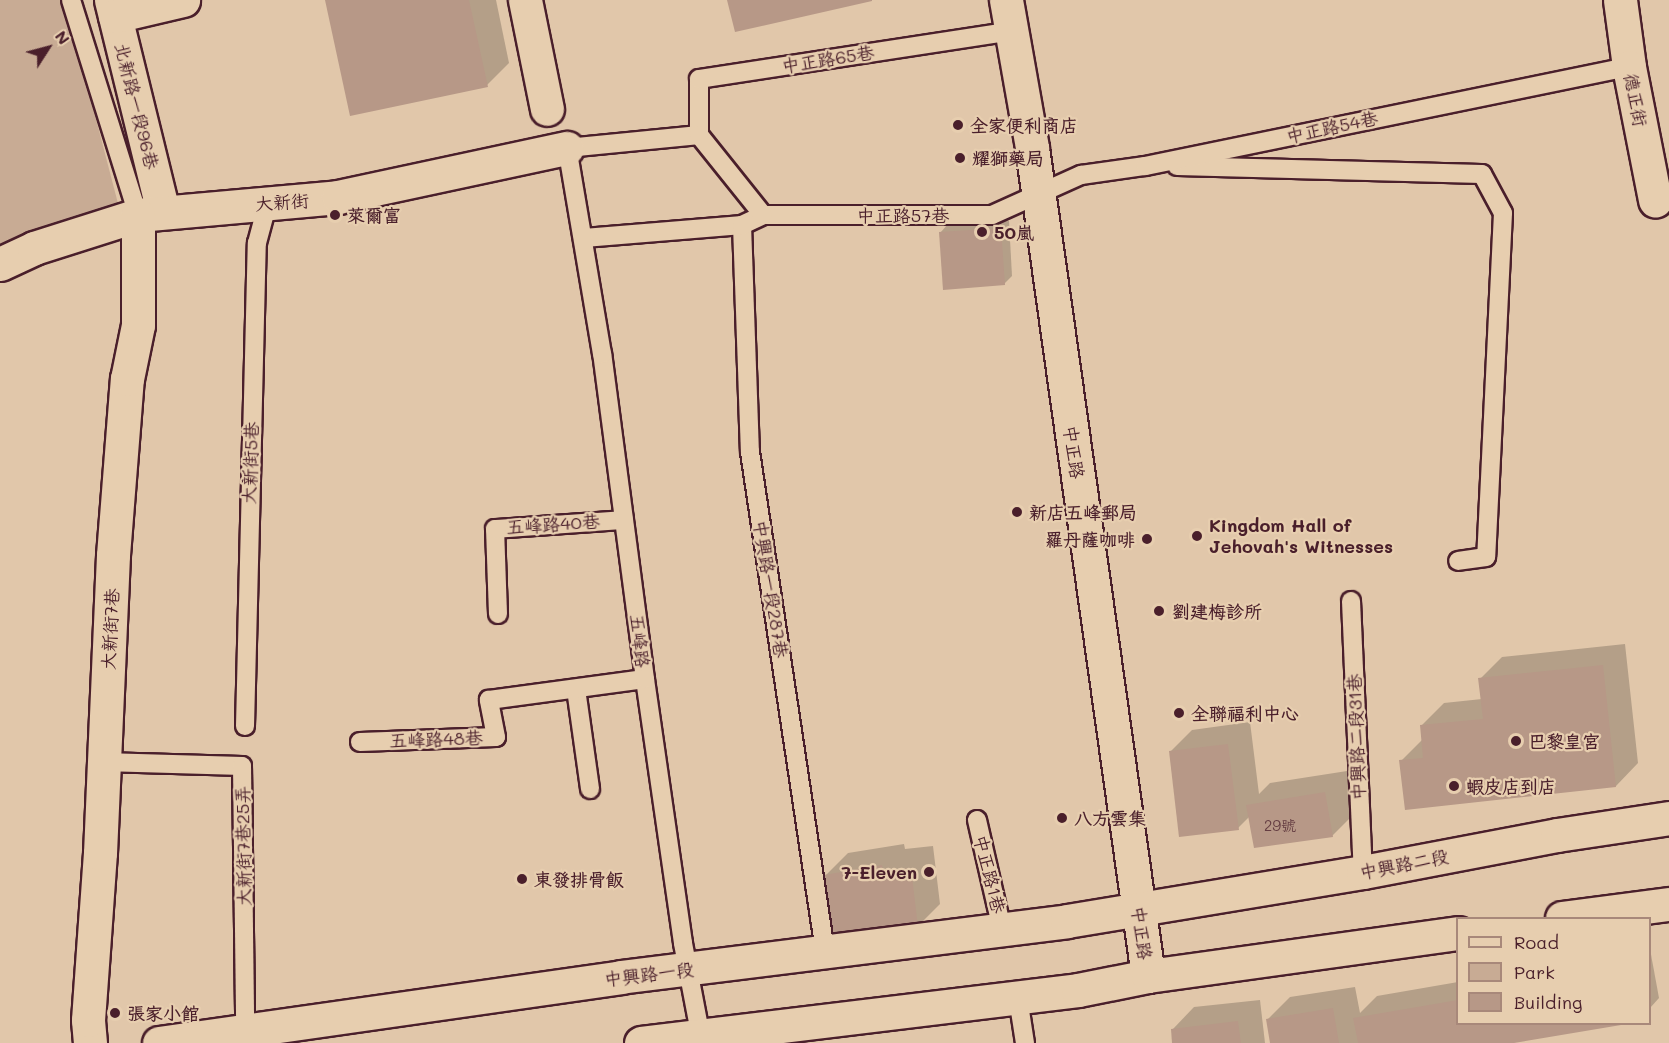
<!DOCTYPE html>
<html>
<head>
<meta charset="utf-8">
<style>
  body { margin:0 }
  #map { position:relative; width:1669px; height:1043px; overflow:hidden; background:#e1c7aa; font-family:Mali,"LXGW WenKai TC",sans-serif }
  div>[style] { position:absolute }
  .green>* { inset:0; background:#c8ab94 }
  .shadow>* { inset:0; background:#0003 }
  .building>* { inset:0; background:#b79887 }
  .roads { filter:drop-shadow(2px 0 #4a1f2b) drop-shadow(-2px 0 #4a1f2b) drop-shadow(0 2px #4a1f2b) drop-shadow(0 -2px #4a1f2b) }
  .lane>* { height:18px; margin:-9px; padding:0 9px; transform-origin:9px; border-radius:9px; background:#e7ceaf }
  .street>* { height:33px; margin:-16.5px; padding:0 16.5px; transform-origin:16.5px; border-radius:16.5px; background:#e7ceaf }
  .secondary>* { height:33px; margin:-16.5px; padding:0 16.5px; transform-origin:16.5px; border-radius:16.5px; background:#e7ceaf }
  .dots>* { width:16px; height:16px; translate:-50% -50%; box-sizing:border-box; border:3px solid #e7ceaf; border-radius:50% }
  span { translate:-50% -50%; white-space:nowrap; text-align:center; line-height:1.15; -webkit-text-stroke:4.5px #e7ceaf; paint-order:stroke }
  .number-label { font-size:15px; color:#653d42 }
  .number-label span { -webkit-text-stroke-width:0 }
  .street-label { font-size:18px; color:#4a1f2b }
  .poi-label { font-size:18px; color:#4a1f2b; font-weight:700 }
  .left { translate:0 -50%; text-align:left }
  .right { translate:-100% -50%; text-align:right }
  .legend { position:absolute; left:1456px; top:917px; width:195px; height:108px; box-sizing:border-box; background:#e7ceaf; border:2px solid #a8887a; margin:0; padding:8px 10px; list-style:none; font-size:18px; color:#4a1f2b }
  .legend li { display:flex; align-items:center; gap:12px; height:30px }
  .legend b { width:30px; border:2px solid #a8887a }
  .north { position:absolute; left:18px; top:18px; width:60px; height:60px; -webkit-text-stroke:4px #e7ceaf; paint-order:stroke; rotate:54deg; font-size:16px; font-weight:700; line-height:24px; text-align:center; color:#4a1f2b }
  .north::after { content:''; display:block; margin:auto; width:21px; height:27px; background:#4a1f2b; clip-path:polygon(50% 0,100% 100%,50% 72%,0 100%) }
</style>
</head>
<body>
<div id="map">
  <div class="green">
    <i style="clip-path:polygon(0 0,65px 0,121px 215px,0 247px)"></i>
  </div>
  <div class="shadow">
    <i style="clip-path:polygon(327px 0,496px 0,509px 63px,487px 85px)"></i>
    <i style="clip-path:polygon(1009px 221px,1012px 276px,1004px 284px,940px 233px,948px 224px)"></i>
    <i style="clip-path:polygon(1625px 644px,1638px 763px,1616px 786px,1401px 761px,1423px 739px,1421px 726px,1444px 703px,1482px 699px,1480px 679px,1502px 657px)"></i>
    <i style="clip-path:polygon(1250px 722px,1259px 794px,1270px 783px,1347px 771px,1354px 814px,1332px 836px,1250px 816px,1238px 828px,1170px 752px,1192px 730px)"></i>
    <i style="clip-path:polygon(904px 844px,905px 849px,933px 846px,940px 904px,918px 926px,826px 875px,848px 853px)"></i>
    <i style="clip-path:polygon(1650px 949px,1659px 998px,1650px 1008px)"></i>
    <i style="clip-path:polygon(1458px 982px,1458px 1024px,1620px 1024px,1505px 1043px,1272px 1043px,1268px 1019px,1290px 997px,1355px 987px,1360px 1013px,1377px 996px)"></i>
    <i style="clip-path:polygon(1260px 1000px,1265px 1043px,1174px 1043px,1172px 1030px,1194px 1007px)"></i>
  </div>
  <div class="building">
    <i style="clip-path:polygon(325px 0,469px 0,488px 87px,350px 116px)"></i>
    <i style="clip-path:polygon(727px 0,872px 0,872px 1px,735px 32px)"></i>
    <i style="clip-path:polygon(1001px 228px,1005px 285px,943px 290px,939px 232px)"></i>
    <i style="clip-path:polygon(1603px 665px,1616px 787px,1405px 810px,1399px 760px,1423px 758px,1420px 725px,1483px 719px,1478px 678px)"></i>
    <i style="clip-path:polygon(1228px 744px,1239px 830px,1179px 837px,1169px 751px)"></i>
    <i style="clip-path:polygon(1325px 792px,1333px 837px,1254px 848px,1246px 805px)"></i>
    <i style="clip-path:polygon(882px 865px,883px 871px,911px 868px,918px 927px,831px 937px,824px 875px)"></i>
    <i style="clip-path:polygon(1458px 1000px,1458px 1024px,1621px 1025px,1514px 1043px,1358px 1043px,1353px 1018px)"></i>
    <i style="clip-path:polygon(1333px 1008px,1339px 1043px,1270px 1043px,1266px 1019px)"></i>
    <i style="clip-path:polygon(1238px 1021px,1241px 1043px,1172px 1043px,1171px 1029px)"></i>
  </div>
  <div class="roads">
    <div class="lane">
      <i style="left:71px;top:0;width:225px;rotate:72.7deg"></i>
      <i style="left:699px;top:135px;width:56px;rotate:-90deg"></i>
      <i style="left:699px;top:79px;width:316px;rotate:-8.7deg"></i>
      <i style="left:1177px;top:166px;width:305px;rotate:1.5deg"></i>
      <i style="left:1482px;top:174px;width:44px;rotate:61.7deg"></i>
      <i style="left:1503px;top:213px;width:344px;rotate:92.8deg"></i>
      <i style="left:1486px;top:557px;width:28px;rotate:172deg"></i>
      <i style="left:742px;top:225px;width:227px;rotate:88deg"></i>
      <i style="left:750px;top:452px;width:505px;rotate:81.45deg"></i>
      <i style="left:584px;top:238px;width:159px;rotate:-4.7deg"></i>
      <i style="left:742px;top:225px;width:23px;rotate:-25deg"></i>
      <i style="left:763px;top:215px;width:229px"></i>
      <i style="left:992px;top:215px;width:98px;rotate:-24.2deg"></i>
      <i style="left:1081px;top:175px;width:65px;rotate:-8deg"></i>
      <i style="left:1145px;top:166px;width:494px;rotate:-11.6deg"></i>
      <i style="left:1351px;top:601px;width:271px;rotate:87.5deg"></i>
      <i style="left:498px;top:614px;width:85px;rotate:-92deg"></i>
      <i style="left:495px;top:529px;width:129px;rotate:-4deg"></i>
      <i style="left:576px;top:689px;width:101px;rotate:82deg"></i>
      <i style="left:245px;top:726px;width:483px;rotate:-88.6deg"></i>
      <i style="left:257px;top:243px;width:42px;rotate:-75deg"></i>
      <i style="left:360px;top:742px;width:136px;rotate:-2.1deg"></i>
      <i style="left:496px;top:737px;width:38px;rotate:-101deg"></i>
      <i style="left:489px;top:700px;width:157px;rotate:-7.7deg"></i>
      <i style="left:103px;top:762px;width:139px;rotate:1.6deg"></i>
      <i style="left:242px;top:766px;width:263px;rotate:89.3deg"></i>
      <i style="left:977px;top:820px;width:112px;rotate:77.1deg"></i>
      <i style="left:1018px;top:998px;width:46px;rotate:81.2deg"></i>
      <i style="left:702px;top:1043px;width:102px;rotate:-100.8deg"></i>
      <i style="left:683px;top:943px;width:267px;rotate:-98.2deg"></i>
      <i style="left:645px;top:679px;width:328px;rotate:-97.5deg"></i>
      <i style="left:602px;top:354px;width:209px;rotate:-99.6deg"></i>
      <i style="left:567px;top:148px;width:133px;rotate:-5.6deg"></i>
      <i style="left:699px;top:135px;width:102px;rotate:51.3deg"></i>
    </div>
    <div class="street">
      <i style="left:111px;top:0;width:218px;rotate:76.2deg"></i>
      <i style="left:525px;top:0;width:111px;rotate:78.6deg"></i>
      <i style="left:1620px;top:0;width:68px;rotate:82.3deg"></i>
      <i style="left:1629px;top:67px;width:136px;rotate:78.9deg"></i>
      <i style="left:115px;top:16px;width:70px;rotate:-13.2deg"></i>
      <i style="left:0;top:264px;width:38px;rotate:-25deg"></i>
      <i style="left:34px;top:248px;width:109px;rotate:-17.6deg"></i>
      <i style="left:138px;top:215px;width:201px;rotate:-5.1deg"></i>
      <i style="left:338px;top:197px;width:234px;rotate:-12.1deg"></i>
      <i style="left:90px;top:1043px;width:23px;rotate:-95deg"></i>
      <i style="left:88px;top:1020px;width:167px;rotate:-85.9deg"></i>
      <i style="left:100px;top:853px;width:298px;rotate:-87.5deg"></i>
      <i style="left:113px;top:555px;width:177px;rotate:-85.5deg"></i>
      <i style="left:127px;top:379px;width:55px;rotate:-78.5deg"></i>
      <i style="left:138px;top:325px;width:110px;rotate:-90deg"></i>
    </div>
    <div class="secondary">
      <i style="left:1006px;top:0;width:150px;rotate:80deg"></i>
      <i style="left:1032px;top:148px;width:836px;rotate:82.02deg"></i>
      <i style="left:1562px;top:918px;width:108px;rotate:-7.5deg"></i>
      <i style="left:159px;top:1043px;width:466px;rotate:-8.1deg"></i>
      <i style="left:620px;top:977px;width:450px;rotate:-7.1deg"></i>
      <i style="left:1067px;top:921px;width:300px;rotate:-9.4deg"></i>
      <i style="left:1363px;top:872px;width:197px;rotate:-10.8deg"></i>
      <i style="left:1557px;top:835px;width:113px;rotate:-8.6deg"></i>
      <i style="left:641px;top:1043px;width:440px;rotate:-6.9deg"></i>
      <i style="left:1078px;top:990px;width:71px;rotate:-11.3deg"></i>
      <i style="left:1148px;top:976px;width:313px;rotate:-7.9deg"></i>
    </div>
  </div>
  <div class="dots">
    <i style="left:958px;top:125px;background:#4a1f2b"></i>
    <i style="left:960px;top:158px;background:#4a1f2b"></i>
    <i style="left:335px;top:215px;background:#4a1f2b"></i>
    <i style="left:982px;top:232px;background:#4a1f2b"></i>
    <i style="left:1017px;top:512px;background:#4a1f2b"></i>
    <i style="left:1197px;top:536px;background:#4a1f2b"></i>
    <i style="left:1147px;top:539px;background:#4a1f2b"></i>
    <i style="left:1159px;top:611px;background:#4a1f2b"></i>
    <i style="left:1179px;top:713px;background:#4a1f2b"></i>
    <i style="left:1516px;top:741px;background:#4a1f2b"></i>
    <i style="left:1454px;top:786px;background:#4a1f2b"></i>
    <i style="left:1062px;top:818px;background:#4a1f2b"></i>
    <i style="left:929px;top:872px;background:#4a1f2b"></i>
    <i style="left:522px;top:879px;background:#4a1f2b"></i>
    <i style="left:115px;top:1013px;background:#4a1f2b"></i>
  </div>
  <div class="number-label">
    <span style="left:1280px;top:826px">29號</span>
  </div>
  <div class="street-label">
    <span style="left:828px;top:59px;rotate:-9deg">中正路65巷</span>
    <span style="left:1636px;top:100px;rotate:79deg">德正街</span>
    <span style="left:137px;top:106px;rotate:76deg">北新路一段96巷</span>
    <span style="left:1332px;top:127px;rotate:-12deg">中正路54巷</span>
    <span style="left:282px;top:202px;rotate:-4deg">大新街</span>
    <span style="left:903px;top:215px">中正路57巷</span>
    <span style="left:1074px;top:452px;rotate:82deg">中正路</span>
    <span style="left:250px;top:463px;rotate:-88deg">大新街5巷</span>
    <span style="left:553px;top:524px;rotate:-4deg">五峰路40巷</span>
    <span style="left:771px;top:589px;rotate:81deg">中興路一段287巷</span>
    <span style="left:110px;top:629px;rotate:-87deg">大新街7巷</span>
    <span style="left:640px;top:641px;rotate:83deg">五峰路</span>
    <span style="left:1356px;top:737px;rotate:-92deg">中興路二段31巷</span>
    <span style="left:436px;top:739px;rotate:-2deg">五峰路48巷</span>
    <span style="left:243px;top:846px;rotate:-91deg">大新街7巷25弄</span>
    <span style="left:1404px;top:864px;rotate:-11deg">中興路二段</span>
    <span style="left:990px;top:874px;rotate:76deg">中正路1巷</span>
    <span style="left:1142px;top:933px;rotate:82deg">中正路</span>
    <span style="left:649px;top:974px;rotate:-7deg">中興路一段</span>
  </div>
  <div class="poi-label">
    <span class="left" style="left:970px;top:125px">全家便利商店</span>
    <span class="left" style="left:972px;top:158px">耀獅藥局</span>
    <span class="left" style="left:347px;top:215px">萊爾富</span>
    <span class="left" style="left:994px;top:232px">50嵐</span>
    <span class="left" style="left:1029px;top:512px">新店五峰郵局</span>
    <span class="left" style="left:1209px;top:536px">Kingdom Hall of<br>Jehovah's Witnesses</span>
    <span class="right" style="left:1135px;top:539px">羅丹薩咖啡</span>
    <span class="left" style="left:1172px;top:611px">劉建梅診所</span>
    <span class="left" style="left:1191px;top:713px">全聯福利中心</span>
    <span class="left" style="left:1528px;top:741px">巴黎皇宮</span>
    <span class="left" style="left:1466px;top:786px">蝦皮店到店</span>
    <span class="left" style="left:1074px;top:818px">八方雲集</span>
    <span class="right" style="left:917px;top:872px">7-Eleven</span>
    <span class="left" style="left:534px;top:879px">東發排骨飯</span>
    <span class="left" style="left:127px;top:1013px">張家小館</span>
  </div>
  <ul class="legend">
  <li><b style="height:8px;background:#e7ceaf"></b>Road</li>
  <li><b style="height:16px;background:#c8ab94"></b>Park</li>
  <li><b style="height:16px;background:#b79887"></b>Building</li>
  </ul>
  <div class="north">N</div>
</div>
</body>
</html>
